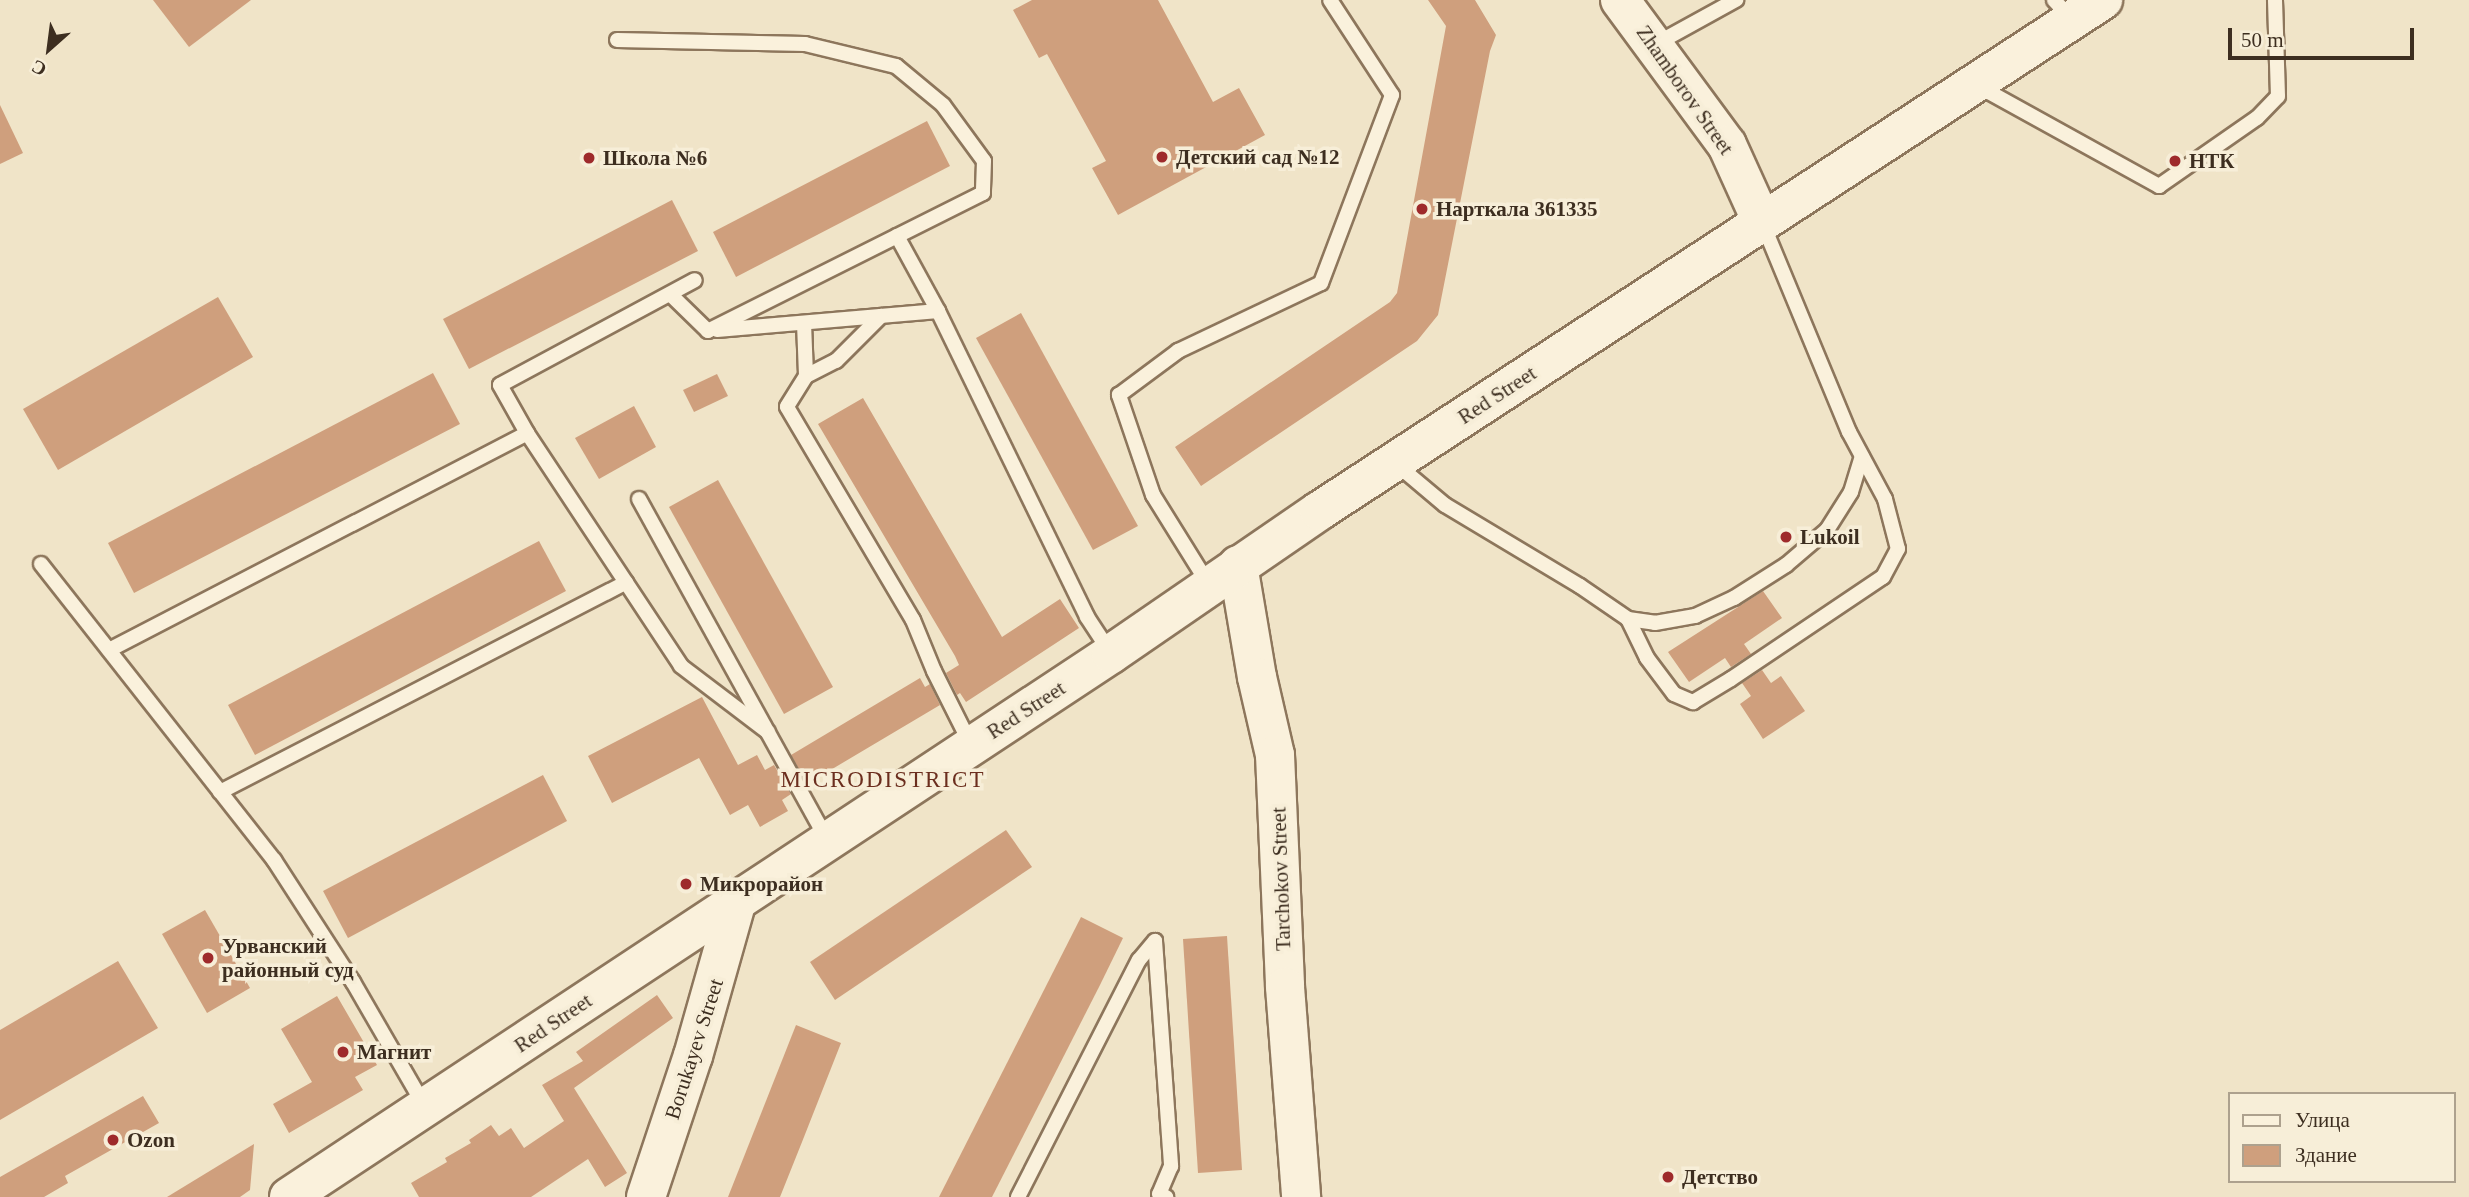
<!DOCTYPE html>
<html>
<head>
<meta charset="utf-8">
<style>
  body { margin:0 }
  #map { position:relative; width:2469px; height:1197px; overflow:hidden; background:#f0e4c8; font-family:"Times New Roman",serif }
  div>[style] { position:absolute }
  .building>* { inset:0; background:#cf9f7d }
  .roads { filter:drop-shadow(2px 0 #8d765c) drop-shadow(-2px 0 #8d765c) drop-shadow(0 2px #8d765c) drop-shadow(0 -2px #8d765c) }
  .lane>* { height:14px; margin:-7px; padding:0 7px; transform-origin:7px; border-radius:7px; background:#faf1dc }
  .secondary>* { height:38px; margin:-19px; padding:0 19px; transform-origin:19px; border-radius:19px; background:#faf1dc }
  .dots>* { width:19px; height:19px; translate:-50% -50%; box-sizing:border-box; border:4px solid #f7eed8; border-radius:50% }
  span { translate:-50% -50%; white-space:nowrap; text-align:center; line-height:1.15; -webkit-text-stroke:7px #f7eed8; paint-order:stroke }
  .street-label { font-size:21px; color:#3d2e20 }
  .poi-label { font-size:21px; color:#3d2e20; font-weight:700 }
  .left { translate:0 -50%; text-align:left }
  .neighbourhood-label { font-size:23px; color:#6b2e1e; letter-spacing:2px }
  .legend { position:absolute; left:2228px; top:1092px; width:228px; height:91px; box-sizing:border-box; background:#f7eed8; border:2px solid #ada18e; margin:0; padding:9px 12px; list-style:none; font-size:21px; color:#3d2e20 }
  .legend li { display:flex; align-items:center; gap:14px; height:35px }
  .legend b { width:35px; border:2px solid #ada18e }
  .north { position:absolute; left:14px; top:14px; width:70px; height:70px; -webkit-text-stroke:5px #f7eed8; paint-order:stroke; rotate:208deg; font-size:19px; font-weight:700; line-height:28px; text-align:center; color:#3d2e20 }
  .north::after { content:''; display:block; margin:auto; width:24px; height:32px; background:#3d2e20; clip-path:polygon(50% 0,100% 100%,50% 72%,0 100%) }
  .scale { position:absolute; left:2228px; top:28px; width:186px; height:32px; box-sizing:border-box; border:4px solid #3d2e20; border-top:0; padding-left:9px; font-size:21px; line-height:24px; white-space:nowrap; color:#3d2e20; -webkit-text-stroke:5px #f7eed8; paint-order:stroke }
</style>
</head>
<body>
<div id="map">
  <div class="building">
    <i style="clip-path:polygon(153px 0,251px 0,189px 47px)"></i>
    <i style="clip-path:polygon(1032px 0,1158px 0,1213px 102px,1239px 88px,1265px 135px,1118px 215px,1092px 168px,1106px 161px,1047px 54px,1039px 58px,1013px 10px)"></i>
    <i style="clip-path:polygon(1428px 0,1475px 0,1496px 35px,1490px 51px,1438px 315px,1417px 341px,1201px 486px,1175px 447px,1390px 302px,1397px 293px,1446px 26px)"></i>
    <i style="clip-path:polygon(0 105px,23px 153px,0 164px)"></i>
    <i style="clip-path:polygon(927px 121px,950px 166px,736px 277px,713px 232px)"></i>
    <i style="clip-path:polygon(672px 200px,698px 251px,469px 369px,443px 319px)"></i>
    <i style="clip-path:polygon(218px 297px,253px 357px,58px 470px,23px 409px)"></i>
    <i style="clip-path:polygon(1021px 313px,1138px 526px,1093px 550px,976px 338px)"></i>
    <i style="clip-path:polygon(433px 373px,460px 424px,134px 593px,108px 543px)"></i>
    <i style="clip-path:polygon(717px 374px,728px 396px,694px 412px,683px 390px)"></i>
    <i style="clip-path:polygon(863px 398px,1002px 637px,1060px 599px,1079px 628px,966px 702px,960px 693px,957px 695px,946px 673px,959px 665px,955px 656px,818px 424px)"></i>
    <i style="clip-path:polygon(634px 406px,656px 447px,599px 479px,575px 438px)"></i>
    <i style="clip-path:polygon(718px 480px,833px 687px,784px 714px,669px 507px)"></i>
    <i style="clip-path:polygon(539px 541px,566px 591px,255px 755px,228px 705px)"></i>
    <i style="clip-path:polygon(1763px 591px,1782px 618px,1744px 644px,1751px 654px,1731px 667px,1725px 658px,1689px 682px,1668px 652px)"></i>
    <i style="clip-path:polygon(1762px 670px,1771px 683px,1781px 676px,1805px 711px,1763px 739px,1740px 704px,1751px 696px,1742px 683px)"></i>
    <i style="clip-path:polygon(920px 678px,925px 687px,930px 684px,940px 705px,807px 784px,791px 755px)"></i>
    <i style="clip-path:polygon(702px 697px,738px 765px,757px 755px,765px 770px,774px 765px,791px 794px,782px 800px,788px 811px,760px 827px,748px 805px,730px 815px,699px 758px,612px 803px,588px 756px)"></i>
    <i style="clip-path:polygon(543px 775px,567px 821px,348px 938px,323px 891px)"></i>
    <i style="clip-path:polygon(1006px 830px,1032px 867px,835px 1000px,810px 962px)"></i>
    <i style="clip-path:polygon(205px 910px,250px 988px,207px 1013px,162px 934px)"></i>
    <i style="clip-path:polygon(1081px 917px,1123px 938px,1100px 985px,992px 1197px,939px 1197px)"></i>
    <i style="clip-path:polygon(1227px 936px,1242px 1170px,1198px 1173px,1183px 939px)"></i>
    <i style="clip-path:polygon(118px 961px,158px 1028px,0 1120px,0 1030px)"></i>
    <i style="clip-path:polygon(657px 995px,673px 1018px,574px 1088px,627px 1173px,605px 1187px,588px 1159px,531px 1197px,419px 1197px,411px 1183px,447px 1162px,445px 1158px,471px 1143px,469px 1140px,491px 1125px,499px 1136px,511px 1128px,524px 1148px,564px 1121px,542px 1085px,583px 1061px,576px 1052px)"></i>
    <i style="clip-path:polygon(337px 996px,377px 1065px,355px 1077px,363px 1090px,289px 1133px,273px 1104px,312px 1082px,281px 1029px)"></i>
    <i style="clip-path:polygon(796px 1025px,841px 1043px,802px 1142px,780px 1197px,728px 1197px)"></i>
    <i style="clip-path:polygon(143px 1096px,159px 1123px,65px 1176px,68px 1183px,44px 1197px,0 1197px,0 1177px)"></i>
    <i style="clip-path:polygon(254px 1144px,250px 1190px,240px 1197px,167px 1197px)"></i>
  </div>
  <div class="roads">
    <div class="lane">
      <i style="left:2054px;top:0;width:26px;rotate:47deg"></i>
      <i style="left:617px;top:40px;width:188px;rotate:1.2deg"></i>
      <i style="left:805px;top:44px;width:94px;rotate:13.6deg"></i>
      <i style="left:896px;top:66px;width:61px;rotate:39.7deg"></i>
      <i style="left:943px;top:105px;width:69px;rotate:53.8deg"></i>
      <i style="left:984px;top:161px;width:32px;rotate:92deg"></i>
      <i style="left:983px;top:193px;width:308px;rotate:153.4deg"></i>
      <i style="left:708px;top:331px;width:53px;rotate:-135.8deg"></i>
      <i style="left:1654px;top:45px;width:94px;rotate:-28.8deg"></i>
      <i style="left:1978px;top:86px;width:207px;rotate:28.9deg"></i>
      <i style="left:2159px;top:186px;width:119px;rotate:-34.8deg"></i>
      <i style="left:2257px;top:118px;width:30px;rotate:-46deg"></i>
      <i style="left:2278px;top:96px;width:96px;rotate:-91.8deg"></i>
      <i style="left:897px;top:236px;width:85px;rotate:61.3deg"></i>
      <i style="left:938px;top:311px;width:340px;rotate:64deg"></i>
      <i style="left:1087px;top:617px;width:42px;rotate:56.7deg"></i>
      <i style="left:804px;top:323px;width:53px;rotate:87.8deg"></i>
      <i style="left:806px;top:376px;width:36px;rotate:122deg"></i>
      <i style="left:787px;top:407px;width:247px;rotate:59.4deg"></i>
      <i style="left:913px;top:620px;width:55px;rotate:67.6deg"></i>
      <i style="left:934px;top:671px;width:83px;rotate:63.4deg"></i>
      <i style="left:717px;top:330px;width:222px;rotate:-4.9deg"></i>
      <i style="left:806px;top:376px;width:34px;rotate:-27deg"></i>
      <i style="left:836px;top:361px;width:64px;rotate:-45deg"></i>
      <i style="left:527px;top:433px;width:55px;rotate:-119.4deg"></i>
      <i style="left:500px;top:385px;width:221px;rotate:-28.3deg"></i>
      <i style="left:1395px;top:463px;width:65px;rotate:40deg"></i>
      <i style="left:1445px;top:505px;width:157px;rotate:31deg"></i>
      <i style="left:1580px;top:586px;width:58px;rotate:34.5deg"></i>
      <i style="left:1628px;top:619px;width:43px;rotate:64deg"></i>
      <i style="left:1647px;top:658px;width:45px;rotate:53.1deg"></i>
      <i style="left:1674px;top:694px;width:21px;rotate:23deg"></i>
      <i style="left:1693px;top:702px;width:44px;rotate:-31.2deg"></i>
      <i style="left:1731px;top:679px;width:183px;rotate:-33.9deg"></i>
      <i style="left:1883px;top:577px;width:32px;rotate:-62deg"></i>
      <i style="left:1898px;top:549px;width:52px;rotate:-104.6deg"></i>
      <i style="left:1885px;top:499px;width:76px;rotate:-118.2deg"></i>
      <i style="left:1849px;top:432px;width:225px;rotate:-112.5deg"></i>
      <i style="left:639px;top:499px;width:389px;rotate:61.1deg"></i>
      <i style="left:41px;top:564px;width:377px;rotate:51.8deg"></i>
      <i style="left:274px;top:860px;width:145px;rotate:57.1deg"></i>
      <i style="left:353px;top:982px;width:142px;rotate:60deg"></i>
      <i style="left:1209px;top:585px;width:106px;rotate:-121.9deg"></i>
      <i style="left:1153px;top:495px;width:106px;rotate:-108.8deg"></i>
      <i style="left:1119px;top:395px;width:74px;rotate:-36.7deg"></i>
      <i style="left:1178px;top:351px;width:158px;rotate:-25.4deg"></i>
      <i style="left:1321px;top:283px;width:201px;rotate:-69.3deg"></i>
      <i style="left:1392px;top:95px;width:113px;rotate:-123.1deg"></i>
      <i style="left:1628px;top:619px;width:27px;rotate:8deg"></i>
      <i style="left:1655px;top:623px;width:41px;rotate:-9.9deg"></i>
      <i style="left:1695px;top:616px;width:43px;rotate:-24.8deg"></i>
      <i style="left:1734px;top:598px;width:62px;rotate:-32.4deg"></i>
      <i style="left:1786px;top:565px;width:54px;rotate:-40.5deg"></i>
      <i style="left:1827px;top:530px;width:45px;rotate:-57.7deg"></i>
      <i style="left:1851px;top:492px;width:37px;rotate:-73deg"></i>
      <i style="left:109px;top:650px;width:471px;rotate:-27.4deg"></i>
      <i style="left:527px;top:433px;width:279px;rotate:56.5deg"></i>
      <i style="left:681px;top:666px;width:109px;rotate:37.2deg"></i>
      <i style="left:220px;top:792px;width:457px;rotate:-27.3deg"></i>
      <i style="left:1018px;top:1197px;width:266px;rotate:-63deg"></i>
      <i style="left:1139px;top:960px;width:25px;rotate:-50deg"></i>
      <i style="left:1155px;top:941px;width:226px;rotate:85.9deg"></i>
      <i style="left:1171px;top:1166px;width:30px;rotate:113deg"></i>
      <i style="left:1159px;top:1194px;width:8px;rotate:23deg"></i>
    </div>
    <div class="secondary">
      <i style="left:1620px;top:0;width:180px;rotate:53.6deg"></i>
      <i style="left:1727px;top:145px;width:85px;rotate:65.6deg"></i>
      <i style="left:1238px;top:565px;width:114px;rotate:80.4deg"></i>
      <i style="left:1257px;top:677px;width:80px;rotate:77deg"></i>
      <i style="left:1275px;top:755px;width:232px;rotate:87.5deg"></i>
      <i style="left:1285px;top:987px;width:211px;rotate:85.6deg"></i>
      <i style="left:289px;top:1197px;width:985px;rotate:-33.45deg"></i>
      <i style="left:1111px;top:654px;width:252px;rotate:-34.5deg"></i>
      <i style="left:1319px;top:511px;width:936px;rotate:-33.1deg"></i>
      <i style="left:646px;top:1197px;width:149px;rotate:-71.6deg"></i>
      <i style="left:693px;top:1056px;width:162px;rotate:-74.2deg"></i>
    </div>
  </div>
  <div class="dots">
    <i style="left:1162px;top:157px;background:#9e2a2b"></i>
    <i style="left:589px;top:158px;background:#9e2a2b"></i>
    <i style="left:2175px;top:161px;background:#9e2a2b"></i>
    <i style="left:1422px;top:209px;background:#9e2a2b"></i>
    <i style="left:1786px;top:537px;background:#9e2a2b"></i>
    <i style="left:686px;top:884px;background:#9e2a2b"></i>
    <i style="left:208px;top:958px;background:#9e2a2b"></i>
    <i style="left:343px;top:1052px;background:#9e2a2b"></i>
    <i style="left:113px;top:1140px;background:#9e2a2b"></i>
    <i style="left:1668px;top:1177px;background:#9e2a2b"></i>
  </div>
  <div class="street-label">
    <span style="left:1685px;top:90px;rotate:55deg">Zhamborov Street</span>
    <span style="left:1497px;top:395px;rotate:-33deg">Red Street</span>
    <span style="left:1026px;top:710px;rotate:-33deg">Red Street</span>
    <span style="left:1281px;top:879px;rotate:-92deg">Tarchokov Street</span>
    <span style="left:553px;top:1023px;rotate:-34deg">Red Street</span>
    <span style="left:694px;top:1049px;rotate:-72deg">Borukayev Street</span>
  </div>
  <div class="poi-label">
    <span class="left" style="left:1176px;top:157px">Детский сад №12</span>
    <span class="left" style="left:603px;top:158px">Школа №6</span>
    <span class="left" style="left:2189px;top:161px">НТК</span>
    <span class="left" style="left:1436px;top:209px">Нарткала 361335</span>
    <span class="left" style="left:1800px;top:537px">Lukoil</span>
    <span class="left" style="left:700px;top:884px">Микрорайон</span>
    <span class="left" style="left:222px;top:958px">Урванский<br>районный суд</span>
    <span class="left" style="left:357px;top:1052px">Магнит</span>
    <span class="left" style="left:127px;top:1140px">Ozon</span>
    <span class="left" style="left:1682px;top:1177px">Детство</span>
  </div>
  <div class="neighbourhood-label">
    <span style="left:883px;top:780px">MICRODISTRICT</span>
  </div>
  <ul class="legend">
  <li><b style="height:9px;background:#faf1dc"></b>Улица</li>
  <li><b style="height:19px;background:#cf9f7d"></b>Здание</li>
  </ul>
  <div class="north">С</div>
  <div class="scale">50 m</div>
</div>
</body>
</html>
